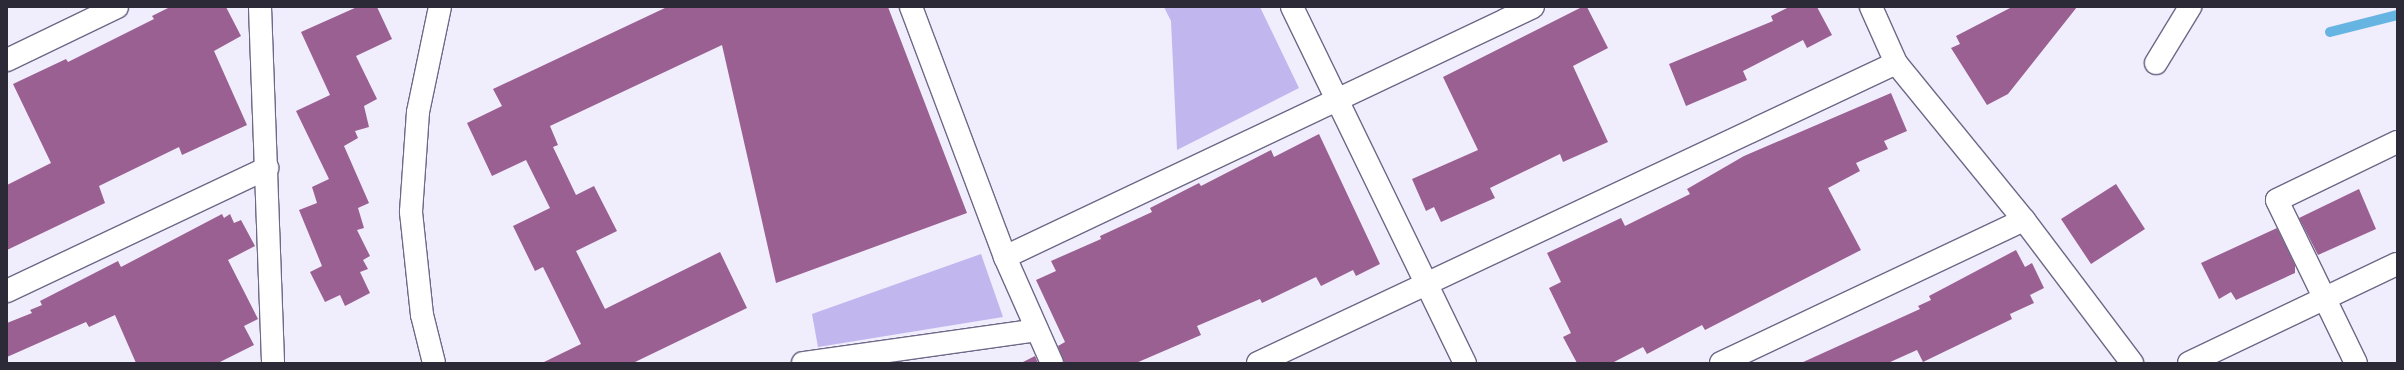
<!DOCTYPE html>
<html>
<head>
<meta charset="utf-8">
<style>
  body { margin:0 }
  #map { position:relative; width:2404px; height:370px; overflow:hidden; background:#f0edfc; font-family:Manrope,sans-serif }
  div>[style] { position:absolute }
  .green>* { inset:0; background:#c2b6ef }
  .stream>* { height:10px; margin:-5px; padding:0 5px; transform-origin:5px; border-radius:5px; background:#66b4e2 }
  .building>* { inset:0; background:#9a6092 }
  .roads { filter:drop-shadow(1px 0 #6e6887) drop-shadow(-1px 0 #6e6887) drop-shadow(0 1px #6e6887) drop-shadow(0 -1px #6e6887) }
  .minor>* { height:22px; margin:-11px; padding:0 11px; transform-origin:11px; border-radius:11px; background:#fff }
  span { translate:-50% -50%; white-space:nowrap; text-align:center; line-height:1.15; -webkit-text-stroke:4px #fdfdfd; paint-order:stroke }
  .frame { position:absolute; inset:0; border:8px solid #2d2a38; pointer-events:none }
</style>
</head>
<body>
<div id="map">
  <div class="green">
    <i style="clip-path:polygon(1164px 7px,1260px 7px,1299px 88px,1177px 150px,1171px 21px)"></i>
    <i style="clip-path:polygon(981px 254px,1003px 317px,818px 347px,812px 314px)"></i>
  </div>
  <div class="stream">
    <i style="left:2330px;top:32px;width:69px;rotate:-14.2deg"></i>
  </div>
  <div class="building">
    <i style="clip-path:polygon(170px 7px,226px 7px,241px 36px,214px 51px,247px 125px,182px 155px,179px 147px,99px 186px,105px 203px,7px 250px,7px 185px,51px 163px,13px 84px,66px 59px,68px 62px,154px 19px,152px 16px)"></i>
    <i style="clip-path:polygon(357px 7px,377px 7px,392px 39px,356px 56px,377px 99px,364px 106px,369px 127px,355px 131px,358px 138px,344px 146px,369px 203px,358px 208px,364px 228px,357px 230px,370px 256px,363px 260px,368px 269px,360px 272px,370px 293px,345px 306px,340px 295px,325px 302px,310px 272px,322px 266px,299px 210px,317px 203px,312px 187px,329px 179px,296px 111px,330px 95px,301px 32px)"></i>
    <i style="clip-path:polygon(667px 7px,888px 7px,967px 213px,776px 283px,722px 45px,550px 126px,558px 145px,553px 147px,576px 195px,594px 186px,617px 231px,576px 251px,605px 309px,720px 252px,747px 308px,633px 363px,542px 363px,581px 344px,543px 267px,535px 271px,513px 226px,550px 208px,526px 160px,492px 176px,467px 123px,502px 106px,493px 89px)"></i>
    <i style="clip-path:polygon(1582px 7px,1587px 7px,1608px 48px,1573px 66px,1608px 142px,1563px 162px,1560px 154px,1490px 188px,1495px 198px,1441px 222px,1434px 207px,1426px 211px,1412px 179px,1478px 150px,1443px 77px)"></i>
    <i style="clip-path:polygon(1789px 7px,1817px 7px,1832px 35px,1807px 48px,1803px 40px,1743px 71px,1747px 80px,1686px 106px,1669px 64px,1773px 21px,1771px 16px)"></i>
    <i style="clip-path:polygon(2012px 7px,2077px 7px,2008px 94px,1987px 105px,1951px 48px,1960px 44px,1956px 36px)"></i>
    <i style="clip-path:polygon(1891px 93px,1907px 131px,1884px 141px,1888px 149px,1856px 163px,1860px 171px,1828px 188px,1861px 250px,1705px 330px,1702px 325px,1647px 354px,1643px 347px,1612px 363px,1577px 363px,1563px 337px,1571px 333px,1549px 288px,1561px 282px,1547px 253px,1621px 218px,1625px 226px,1690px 194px,1687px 189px,1744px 156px)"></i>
    <i style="clip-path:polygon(1319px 134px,1380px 264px,1356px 276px,1353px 270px,1321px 286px,1316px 277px,1262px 303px,1260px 299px,1197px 326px,1201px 335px,1136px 363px,1064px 363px,1058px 346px,1065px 342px,1036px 280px,1056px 271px,1051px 261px,1101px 239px,1100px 236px,1152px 212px,1150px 208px,1199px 183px,1201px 186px,1271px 150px,1274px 157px)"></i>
    <i style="clip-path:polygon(2116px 184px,2145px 229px,2091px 264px,2061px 219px)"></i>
    <i style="clip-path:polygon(2359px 189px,2376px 229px,2318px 255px,2299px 218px)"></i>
    <i style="clip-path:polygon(222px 214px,224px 218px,230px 214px,234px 223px,241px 220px,255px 246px,228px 260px,258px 319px,244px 326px,254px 345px,218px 363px,136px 363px,115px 315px,89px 327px,86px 322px,7px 357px,7px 323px,32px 313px,30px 310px,42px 305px,40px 301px,118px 261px,121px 267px)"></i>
    <i style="clip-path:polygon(2277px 228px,2295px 265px,2295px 273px,2236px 300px,2231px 292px,2219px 299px,2201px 263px)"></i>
    <i style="clip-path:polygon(2016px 250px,2025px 267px,2032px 263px,2044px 288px,2030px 295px,2034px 303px,2010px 314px,2012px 319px,1923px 362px,1917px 350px,1888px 363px,1801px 363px,1920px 309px,1918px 306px,1931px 300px,1929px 296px)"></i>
    <i style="clip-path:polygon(1035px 356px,1038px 363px,1021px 363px)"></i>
  </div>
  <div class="roads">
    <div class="minor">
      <i style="left:260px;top:7px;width:356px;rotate:87.9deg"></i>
      <i style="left:911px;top:7px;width:267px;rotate:69.4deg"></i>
      <i style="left:1005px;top:257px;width:116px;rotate:66.1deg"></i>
      <i style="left:1292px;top:7px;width:396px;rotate:64.1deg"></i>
      <i style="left:1871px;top:7px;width:61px;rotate:65.9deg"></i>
      <i style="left:1896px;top:63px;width:203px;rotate:50.8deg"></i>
      <i style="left:2024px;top:220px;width:179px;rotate:52.9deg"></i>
      <i style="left:7px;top:60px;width:122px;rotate:-25.7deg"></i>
      <i style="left:2156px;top:63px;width:66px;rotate:-58.7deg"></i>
      <i style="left:1005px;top:257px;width:584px;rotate:-25.34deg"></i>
      <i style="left:7px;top:291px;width:288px;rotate:-25.3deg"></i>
      <i style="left:434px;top:363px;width:49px;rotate:-104deg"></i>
      <i style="left:422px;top:315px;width:104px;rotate:-96.1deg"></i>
      <i style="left:411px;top:212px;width:100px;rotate:-86deg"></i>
      <i style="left:418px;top:112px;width:107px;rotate:-78.2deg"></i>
      <i style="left:803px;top:363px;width:236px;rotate:-8deg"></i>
      <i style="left:1258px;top:363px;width:705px;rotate:-25.18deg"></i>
      <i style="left:1721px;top:363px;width:335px;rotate:-25.3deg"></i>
      <i style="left:2189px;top:363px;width:230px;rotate:-25.5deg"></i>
      <i style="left:2356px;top:363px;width:181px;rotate:-115.9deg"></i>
      <i style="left:2277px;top:200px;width:133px;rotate:-25.8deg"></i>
    </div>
  </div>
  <div class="frame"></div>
</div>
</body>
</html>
